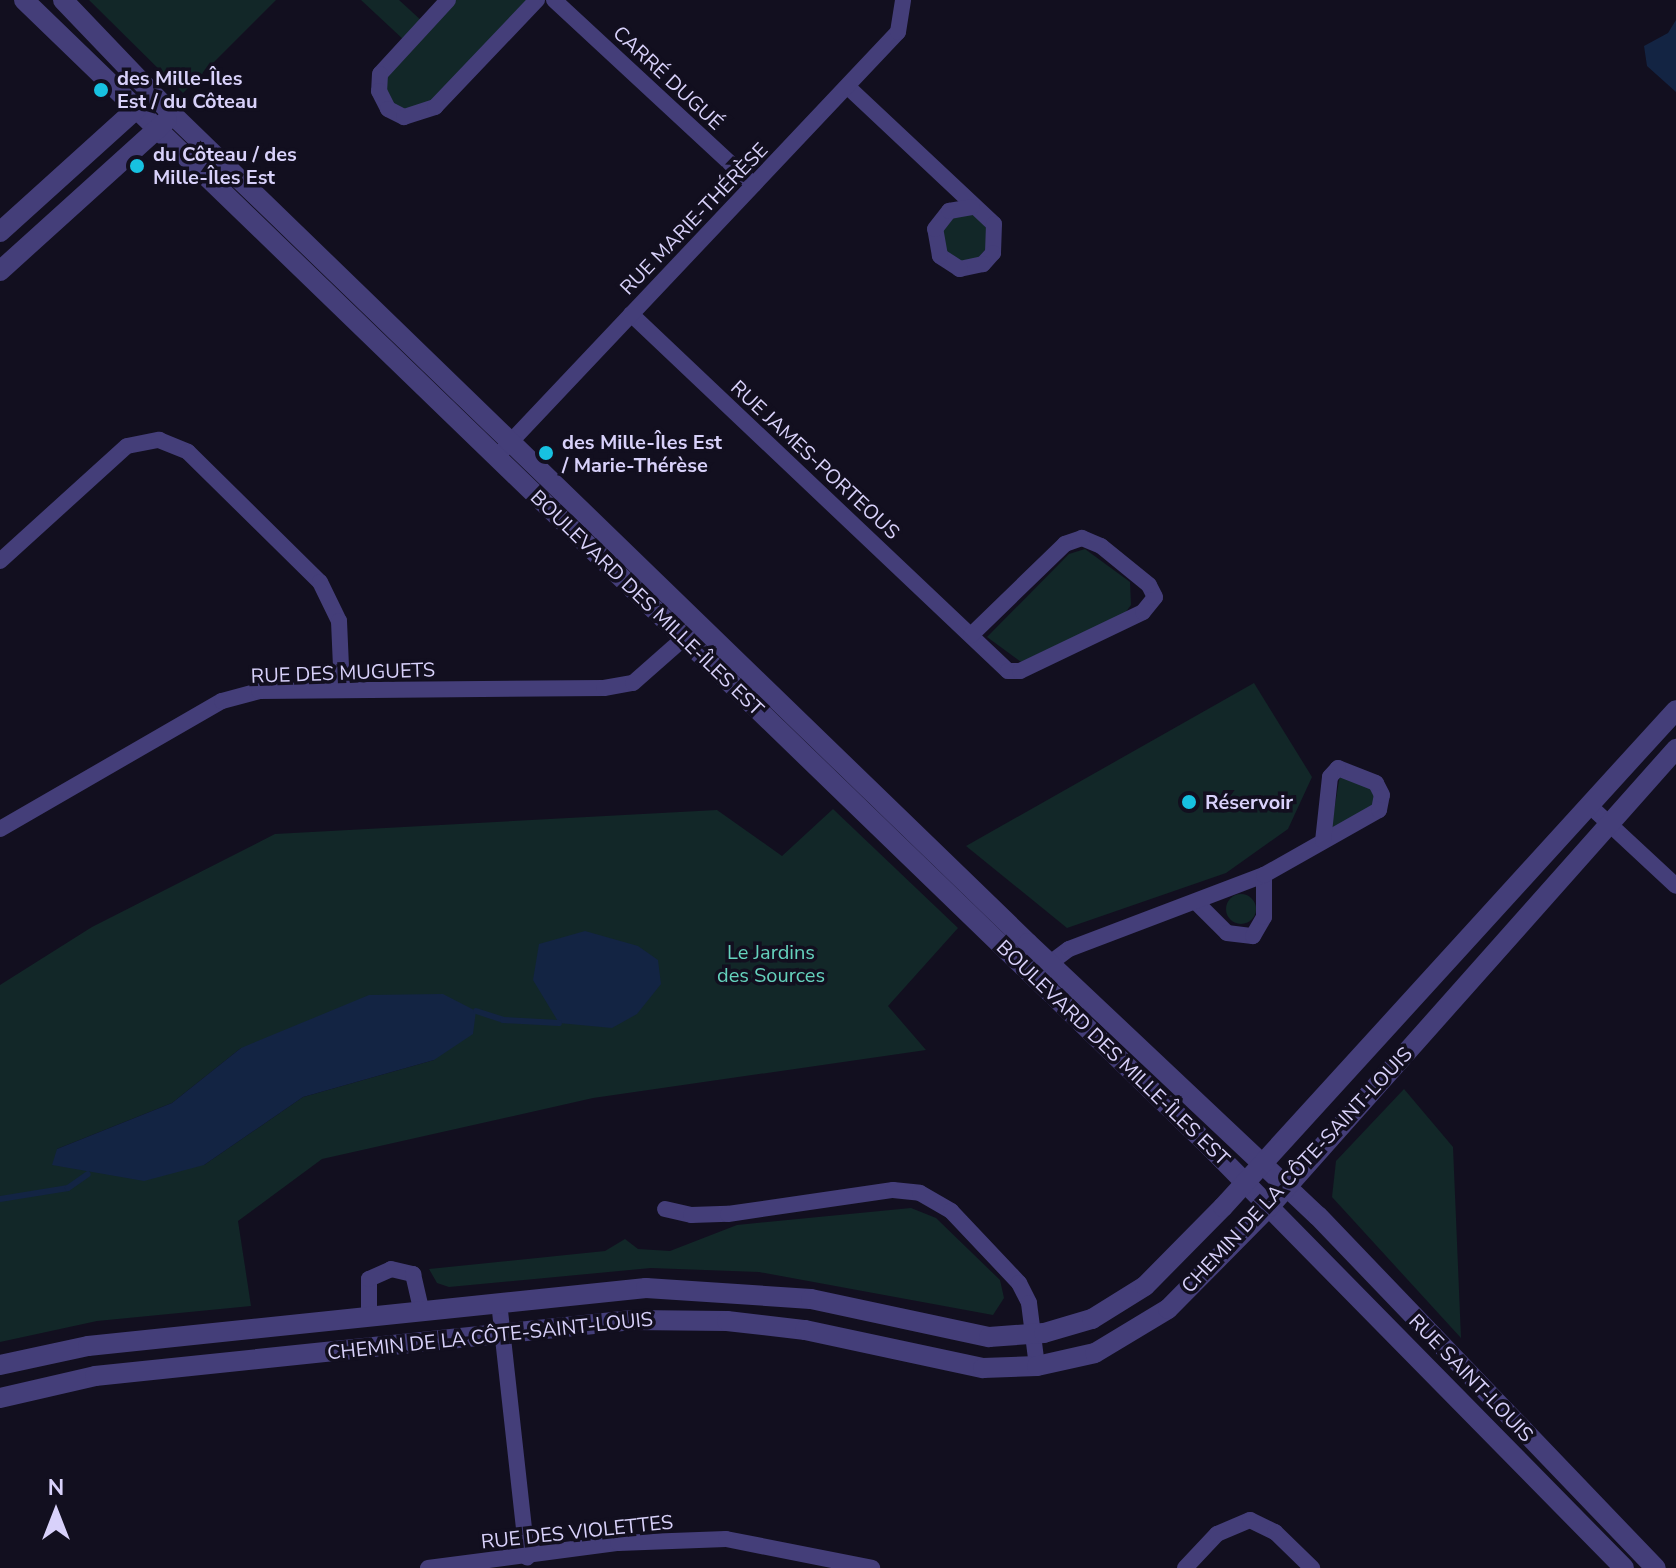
<!DOCTYPE html>
<html>
<head>
<meta charset="utf-8">
<style>
  body { margin:0 }
  #map { position:relative; width:1676px; height:1568px; overflow:hidden; background:#120f1f; font-family:"Nunito Sans",sans-serif }
  div>[style] { position:absolute }
  .green>* { inset:0; background:#122728 }
  .round { border-radius:50% }
  .water>* { inset:0; background:#132443 }
  .stream>* { height:6px; margin:-3px; padding:0 3px; transform-origin:3px; border-radius:3px; background:#132443 }
  .minor>* { height:16px; margin:-8px; padding:0 8px; transform-origin:8px; border-radius:8px; background:#443e79 }
  .tertiary>* { height:20px; margin:-10px; padding:0 10px; transform-origin:10px; border-radius:10px; background:#443e79 }
  .dots>* { width:22px; height:22px; translate:-50% -50%; box-sizing:border-box; border:4px solid #120f1f; border-radius:50% }
  span { translate:-50% -50%; white-space:nowrap; text-align:center; line-height:1.15; -webkit-text-stroke:7px #120f1f; paint-order:stroke }
  .poi-label { font-size:20px; color:#d8d1fa; font-weight:700 }
  .left { translate:0 -50%; text-align:left }
  .street-label { font-size:20px; color:#d8d1fa }
  .park-label { font-size:20px; color:#65d2bd }
  .north { position:absolute; left:16px; top:1472px; width:80px; height:80px; -webkit-text-stroke:6px #120f1f; paint-order:stroke; rotate:0deg; font-size:22px; font-weight:700; line-height:32px; text-align:center; color:#d8d1fa }
  .north::after { content:''; display:block; margin:auto; width:28px; height:36px; background:#d8d1fa; clip-path:polygon(50% 0,100% 100%,50% 72%,0 100%) }
</style>
</head>
<body>
<div id="map">
  <div class="green">
    <i style="clip-path:polygon(89px 0,276px 0,183px 93px)"></i>
    <i style="clip-path:polygon(361px 0,399px 0,423px 22px,405px 41px)"></i>
    <i style="clip-path:polygon(448px 0,537px 0,420px 115px,388px 109px,380px 74px)"></i>
    <i style="clip-path:polygon(976px 214px,988px 226px,990px 244px,974px 263px,949px 259px,940px 229px,950px 216px)"></i>
    <i style="clip-path:polygon(1085px 549px,1130px 582px,1131px 605px,1125px 613px,1021px 662px,987px 637px,1069px 554px)"></i>
    <i style="clip-path:polygon(1254px 683px,1312px 777px,1288px 829px,1226px 873px,1067px 928px,966px 846px)"></i>
    <i style="clip-path:polygon(1340px 775px,1373px 788px,1375px 805px,1331px 829px)"></i>
    <i style="clip-path:polygon(evenodd,833px 809px,958px 928px,888px 1006px,926px 1050px,593px 1098px,322px 1159px,238px 1221px,251px 1306px,97px 1321px,0 1342px,0 985px,92px 927px,275px 834px,717px 810px,782px 856px,833px 809px,241px 1048px,434px 1060px,303px 1097px,204px 1165px,57px 1149px,172px 1103px,241px 1048px)"></i>
    <i class="round" style="left:1226px;top:894px;width:30px;height:30px"></i>
    <i style="clip-path:polygon(1404px 1089px,1453px 1147px,1461px 1338px,1332px 1197px,1336px 1161px)"></i>
    <i style="clip-path:polygon(911px 1208px,936px 1218px,1000px 1280px,1004px 1298px,993px 1315px,759px 1272px,651px 1268px,449px 1287px,437px 1283px,429px 1269px,605px 1251px,625px 1239px,638px 1249px,670px 1251px,737px 1225px)"></i>
  </div>
  <div class="water">
    <i style="clip-path:polygon(1676px 20px,1676px 92px,1647px 66px,1644px 46px,1668px 33px)"></i>
    <i style="clip-path:polygon(585px 931px,638px 946px,658px 960px,661px 984px,637px 1014px,612px 1028px,559px 1023px,533px 980px,539px 944px)"></i>
    <i style="clip-path:polygon(443px 994px,476px 1011px,473px 1034px,434px 1060px,303px 1097px,204px 1165px,144px 1181px,52px 1165px,57px 1149px,172px 1103px,241px 1048px,369px 995px)"></i>
  </div>
  <div class="stream">
    <i style="left:476px;top:1011px;width:28px;rotate:18deg"></i>
    <i style="left:503px;top:1020px;width:56px;rotate:3.1deg"></i>
    <i style="left:0;top:1199px;width:69px;rotate:-9.2deg"></i>
    <i style="left:68px;top:1188px;width:24px;rotate:-35deg"></i>
  </div>
  <div class="minor">
    <i style="left:448px;top:0;width:100px;rotate:132.6deg"></i>
    <i style="left:380px;top:74px;width:17px;rotate:93deg"></i>
    <i style="left:379px;top:91px;width:20px;rotate:63deg"></i>
    <i style="left:388px;top:109px;width:18px;rotate:27deg"></i>
    <i style="left:404px;top:117px;width:33px;rotate:-18deg"></i>
    <i style="left:435px;top:107px;width:148px;rotate:-46.4deg"></i>
    <i style="left:554px;top:0;width:272px;rotate:42.8deg"></i>
    <i style="left:848px;top:87px;width:200px;rotate:43.2deg"></i>
    <i style="left:994px;top:224px;width:29px;rotate:92deg"></i>
    <i style="left:993px;top:253px;width:15px;rotate:132deg"></i>
    <i style="left:983px;top:264px;width:24px;rotate:168deg"></i>
    <i style="left:960px;top:269px;width:24px;rotate:-147deg"></i>
    <i style="left:940px;top:256px;width:27px;rotate:-100deg"></i>
    <i style="left:935px;top:229px;width:23px;rotate:-52deg"></i>
    <i style="left:949px;top:211px;width:23px;rotate:-10deg"></i>
    <i style="left:631px;top:314px;width:519px;rotate:43.44deg"></i>
    <i style="left:1008px;top:671px;width:12px"></i>
    <i style="left:1020px;top:671px;width:136px;rotate:-25.6deg"></i>
    <i style="left:1143px;top:612px;width:19px;rotate:-51deg"></i>
    <i style="left:1155px;top:597px;width:13px;rotate:-117deg"></i>
    <i style="left:1149px;top:585px;width:62px;rotate:-140.9deg"></i>
    <i style="left:1101px;top:546px;width:21px;rotate:-157deg"></i>
    <i style="left:1082px;top:538px;width:18px;rotate:161deg"></i>
    <i style="left:1065px;top:544px;width:131px;rotate:135.9deg"></i>
    <i style="left:503px;top:450px;width:575px;rotate:-46.62deg"></i>
    <i style="left:898px;top:32px;width:32px;rotate:-81deg"></i>
    <i style="left:0;top:561px;width:171px;rotate:-42.2deg"></i>
    <i style="left:127px;top:446px;width:33px;rotate:-11deg"></i>
    <i style="left:159px;top:440px;width:31px;rotate:22deg"></i>
    <i style="left:188px;top:452px;width:185px;rotate:44.6deg"></i>
    <i style="left:320px;top:582px;width:43px;rotate:64deg"></i>
    <i style="left:339px;top:621px;width:69px;rotate:87.5deg"></i>
    <i style="left:1590px;top:806px;width:117px;rotate:42.9deg"></i>
    <i style="left:0;top:829px;width:256px;rotate:-30deg"></i>
    <i style="left:222px;top:701px;width:38px;rotate:-15deg"></i>
    <i style="left:259px;top:691px;width:345px;rotate:-0.5deg"></i>
    <i style="left:604px;top:688px;width:29px;rotate:-10deg"></i>
    <i style="left:633px;top:683px;width:79px;rotate:-41.4deg"></i>
    <i style="left:1197px;top:903px;width:42px;rotate:45deg"></i>
    <i style="left:1227px;top:933px;width:26px;rotate:7deg"></i>
    <i style="left:1253px;top:936px;width:22px;rotate:-60deg"></i>
    <i style="left:1264px;top:917px;width:42px;rotate:-90deg"></i>
    <i style="left:1041px;top:970px;width:35px;rotate:-37deg"></i>
    <i style="left:1069px;top:949px;width:209px;rotate:-20.8deg"></i>
    <i style="left:1264px;top:875px;width:132px;rotate:-29.5deg"></i>
    <i style="left:1379px;top:810px;width:15px;rotate:-79deg"></i>
    <i style="left:1382px;top:795px;width:13px;rotate:-117deg"></i>
    <i style="left:1376px;top:783px;width:41px;rotate:-158.5deg"></i>
    <i style="left:1338px;top:768px;width:12px;rotate:132deg"></i>
    <i style="left:1330px;top:777px;width:64px;rotate:96.2deg"></i>
    <i style="left:665px;top:1209px;width:27px;rotate:13deg"></i>
    <i style="left:691px;top:1215px;width:37px;rotate:-2deg"></i>
    <i style="left:728px;top:1214px;width:167px;rotate:-8.3deg"></i>
    <i style="left:893px;top:1190px;width:27px;rotate:6deg"></i>
    <i style="left:920px;top:1193px;width:36px;rotate:30deg"></i>
    <i style="left:951px;top:1211px;width:99px;rotate:46.6deg"></i>
    <i style="left:1019px;top:1283px;width:22px;rotate:63deg"></i>
    <i style="left:1029px;top:1303px;width:64px;rotate:82.8deg"></i>
    <i style="left:499px;top:1302px;width:257px;rotate:83.7deg"></i>
    <i style="left:369px;top:1316px;width:37px;rotate:-90deg"></i>
    <i style="left:369px;top:1279px;width:24px;rotate:-24deg"></i>
    <i style="left:391px;top:1269px;width:23px;rotate:13deg"></i>
    <i style="left:413px;top:1274px;width:37px;rotate:77deg"></i>
    <i style="left:428px;top:1568px;width:192px;rotate:-7.5deg"></i>
    <i style="left:618px;top:1543px;width:108px;rotate:-2.1deg"></i>
    <i style="left:726px;top:1539px;width:149px;rotate:11.2deg"></i>
    <i style="left:1185px;top:1568px;width:47px;rotate:-46.7deg"></i>
    <i style="left:1217px;top:1534px;width:36px;rotate:-23deg"></i>
    <i style="left:1250px;top:1520px;width:28px;rotate:26deg"></i>
    <i style="left:1275px;top:1532px;width:52px;rotate:44.2deg"></i>
  </div>
  <div class="tertiary">
    <i style="left:24px;top:0;width:1654px;rotate:44.04deg"></i>
    <i style="left:1213px;top:1150px;width:586px;rotate:45.48deg"></i>
    <i style="left:63px;top:0;width:159px;rotate:46.3deg"></i>
    <i style="left:173px;top:115px;width:1190px;rotate:44.08deg"></i>
    <i style="left:1028px;top:943px;width:398px;rotate:43.3deg"></i>
    <i style="left:1318px;top:1216px;width:488px;rotate:46.2deg"></i>
    <i style="left:0;top:232px;width:195px;rotate:-42.1deg"></i>
    <i style="left:0;top:271px;width:225px;rotate:-42.1deg"></i>
    <i style="left:0;top:1365px;width:90px;rotate:-12.2deg"></i>
    <i style="left:88px;top:1346px;width:561px;rotate:-5.93deg"></i>
    <i style="left:646px;top:1288px;width:165px;rotate:3.8deg"></i>
    <i style="left:811px;top:1299px;width:182px;rotate:12.1deg"></i>
    <i style="left:989px;top:1337px;width:55px;rotate:-4.2deg"></i>
    <i style="left:1044px;top:1333px;width:50px;rotate:-16.3deg"></i>
    <i style="left:1092px;top:1319px;width:62px;rotate:-31.9deg"></i>
    <i style="left:1145px;top:1286px;width:111px;rotate:-45.4deg"></i>
    <i style="left:1223px;top:1207px;width:672px;rotate:-47.65deg"></i>
    <i style="left:0;top:1398px;width:98px;rotate:-13deg"></i>
    <i style="left:95px;top:1376px;width:540px;rotate:-5.95deg"></i>
    <i style="left:632px;top:1320px;width:95px;rotate:0.6deg"></i>
    <i style="left:727px;top:1321px;width:79px;rotate:6.6deg"></i>
    <i style="left:805px;top:1330px;width:182px;rotate:12.1deg"></i>
    <i style="left:983px;top:1368px;width:54px;rotate:-2.1deg"></i>
    <i style="left:1037px;top:1366px;width:59px;rotate:-12.6deg"></i>
    <i style="left:1095px;top:1353px;width:85px;rotate:-31.1deg"></i>
    <i style="left:1168px;top:1309px;width:144px;rotate:-45.3deg"></i>
    <i style="left:1269px;top:1207px;width:613px;rotate:-48.37deg"></i>
  </div>
  <div class="dots">
    <i style="left:101px;top:90px;background:#17c1e1"></i>
    <i style="left:137px;top:166px;background:#17c1e1"></i>
    <i style="left:546px;top:453px;background:#17c1e1"></i>
    <i style="left:1189px;top:802px;background:#17c1e1"></i>
  </div>
  <div class="poi-label">
    <span class="left" style="left:117px;top:90px">des Mille-Îles<br>Est / du Côteau</span>
    <span class="left" style="left:153px;top:166px">du Côteau / des<br>Mille-Îles Est</span>
    <span class="left" style="left:562px;top:454px">des Mille-Îles Est<br>/ Marie-Thérèse</span>
    <span class="left" style="left:1205px;top:802px">Réservoir</span>
  </div>
  <div class="street-label">
    <span style="left:668px;top:78px;rotate:43deg">CARRÉ DUGUÉ</span>
    <span style="left:694px;top:219px;rotate:-46deg">RUE MARIE-THÉRÈSE</span>
    <span style="left:815px;top:460px;rotate:43deg">RUE JAMES-PORTEOUS</span>
    <span style="left:647px;top:603px;rotate:44deg">BOULEVARD DES MILLE-ÎLES EST</span>
    <span style="left:343px;top:673px;rotate:-2deg">RUE DES MUGUETS</span>
    <span style="left:1113px;top:1053px;rotate:44deg">BOULEVARD DES MILLE-ÎLES EST</span>
    <span style="left:1297px;top:1170px;rotate:-47deg">CHEMIN DE LA CÔTE-SAINT-LOUIS</span>
    <span style="left:490px;top:1336px;rotate:-6deg">CHEMIN DE LA CÔTE-SAINT-LOUIS</span>
    <span style="left:1471px;top:1378px;rotate:46deg">RUE SAINT-LOUIS</span>
    <span style="left:577px;top:1532px;rotate:-6deg">RUE DES VIOLETTES</span>
  </div>
  <div class="park-label">
    <span style="left:771px;top:964px">Le Jardins<br>des Sources</span>
  </div>
  <div class="north">N</div>
</div>
</body>
</html>
